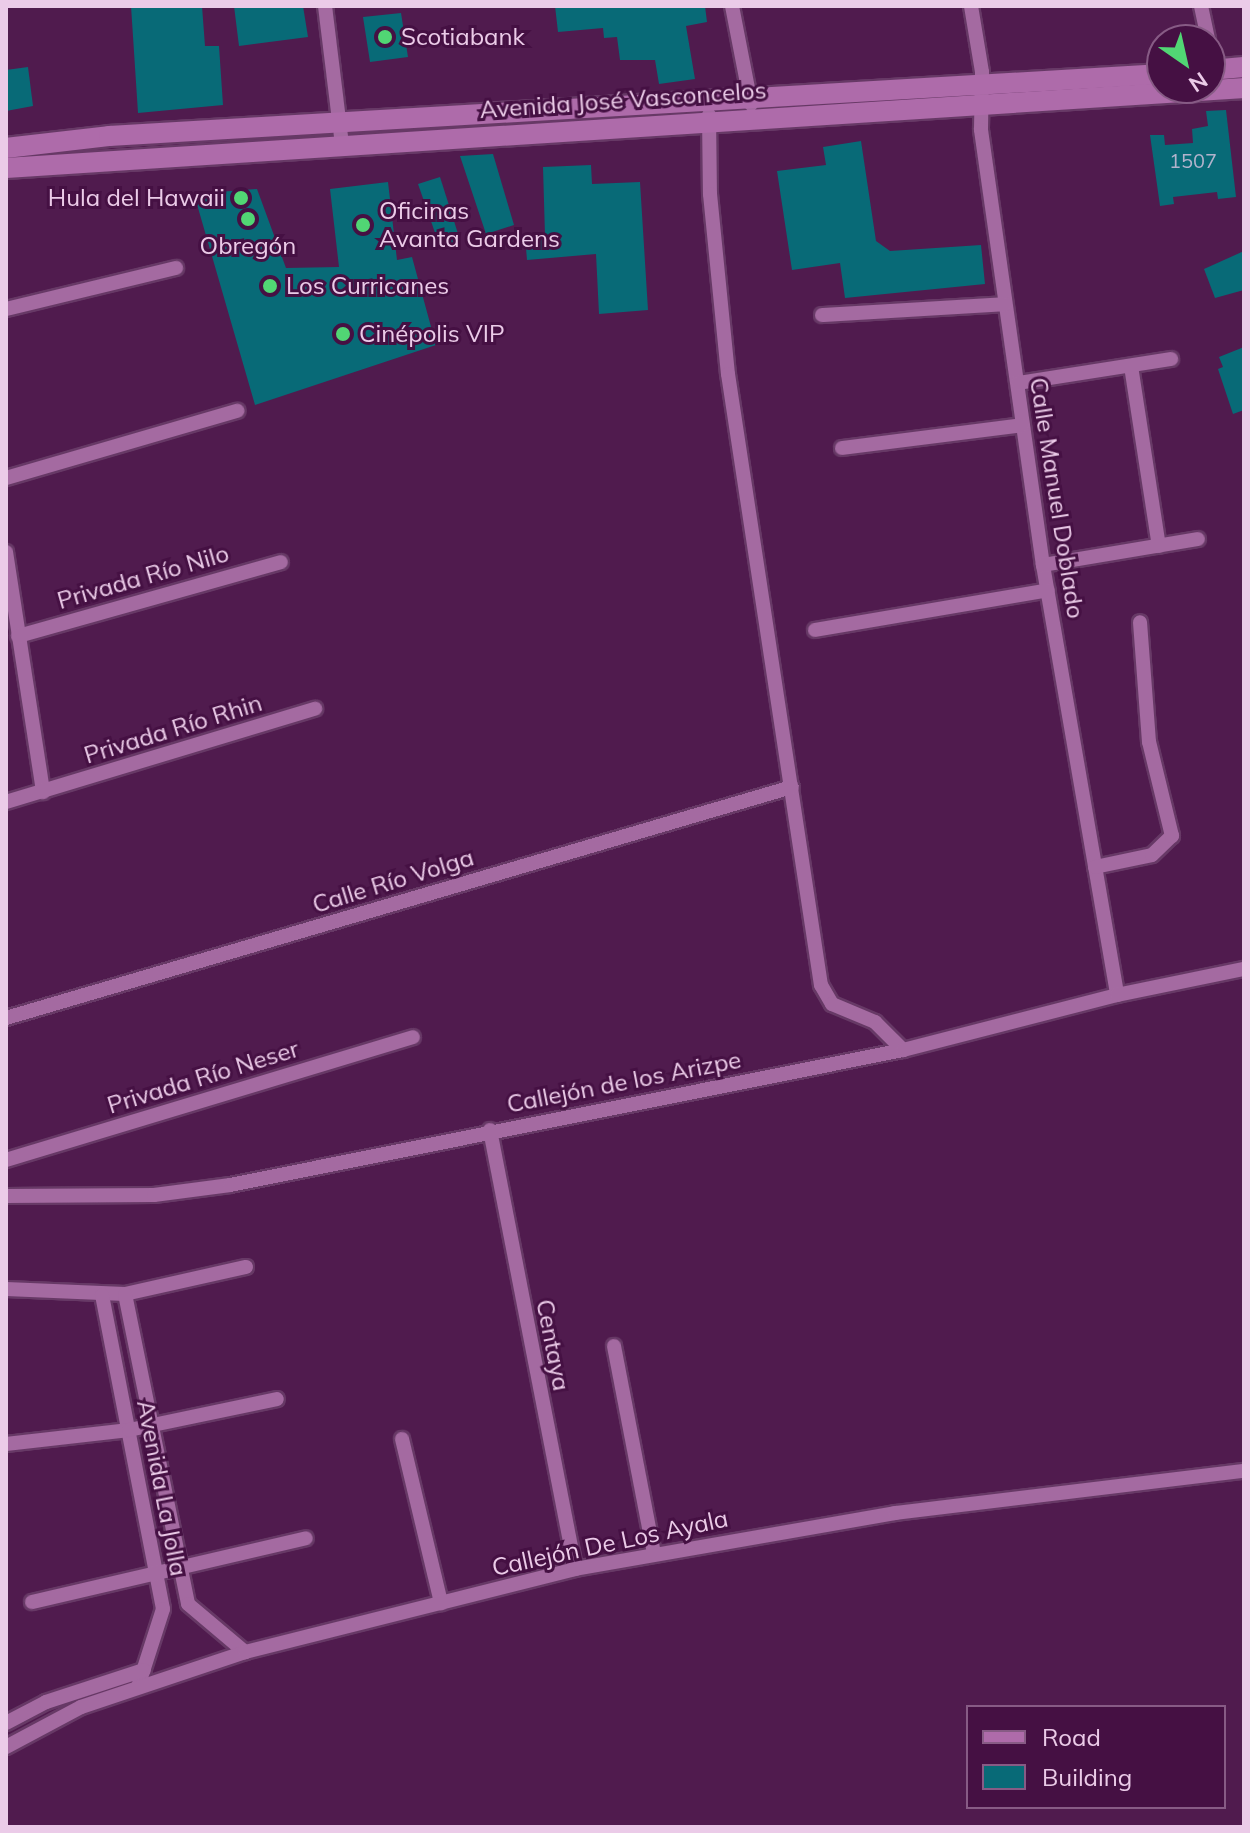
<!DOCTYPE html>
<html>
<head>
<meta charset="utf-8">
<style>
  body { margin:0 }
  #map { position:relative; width:1250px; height:1833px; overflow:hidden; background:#501b4e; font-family:Mulish,sans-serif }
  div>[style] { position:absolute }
  .building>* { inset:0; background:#086a77 }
  .roads { filter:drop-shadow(2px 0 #673966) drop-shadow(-2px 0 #673966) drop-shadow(0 2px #673966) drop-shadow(0 -2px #673966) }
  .street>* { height:14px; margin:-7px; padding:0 7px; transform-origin:7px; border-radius:7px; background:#a46aa1 }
  .secondary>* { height:20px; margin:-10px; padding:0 10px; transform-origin:10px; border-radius:10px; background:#ae6baa }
  .dots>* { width:22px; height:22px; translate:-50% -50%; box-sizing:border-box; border:4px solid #451043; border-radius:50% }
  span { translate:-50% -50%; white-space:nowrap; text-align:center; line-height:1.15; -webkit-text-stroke:6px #451043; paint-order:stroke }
  .number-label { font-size:20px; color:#b2b3cc }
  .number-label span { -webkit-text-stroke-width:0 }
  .poi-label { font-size:24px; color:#ebcbe8 }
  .left { translate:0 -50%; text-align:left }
  .right { translate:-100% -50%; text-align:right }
  .street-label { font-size:24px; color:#ebcbe8 }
  .frame { position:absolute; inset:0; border:8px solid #ebcbe8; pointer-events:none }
  .legend { position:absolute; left:966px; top:1705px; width:260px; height:104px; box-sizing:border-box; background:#451043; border:2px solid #875b85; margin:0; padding:10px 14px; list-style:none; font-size:24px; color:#ebcbe8 }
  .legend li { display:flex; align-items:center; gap:16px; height:40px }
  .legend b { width:40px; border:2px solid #875b85 }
  .north { position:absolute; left:1146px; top:24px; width:80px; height:80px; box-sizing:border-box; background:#451043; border:2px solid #875b85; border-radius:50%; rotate:146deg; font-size:22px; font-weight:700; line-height:32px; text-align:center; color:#ebcbe8 }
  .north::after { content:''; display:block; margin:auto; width:28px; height:36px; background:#51d674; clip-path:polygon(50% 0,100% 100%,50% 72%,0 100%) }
</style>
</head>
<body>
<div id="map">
  <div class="building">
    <i style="clip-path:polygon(131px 6px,202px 6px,205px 46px,219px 46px,223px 105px,138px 113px)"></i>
    <i style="clip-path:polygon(234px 6px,303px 6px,308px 37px,239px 46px)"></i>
    <i style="clip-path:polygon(555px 6px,705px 6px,707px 22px,686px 26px,695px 79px,659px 84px,655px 60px,620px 60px,617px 37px,604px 38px,603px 28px,558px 32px)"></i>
    <i style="clip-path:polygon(401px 13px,408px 57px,370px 62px,363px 17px)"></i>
    <i style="clip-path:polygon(28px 67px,33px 106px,6px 111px,6px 70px)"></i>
    <i style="clip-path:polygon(1226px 110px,1236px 197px,1218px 199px,1217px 192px,1173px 197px,1174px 204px,1160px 206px,1150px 135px,1164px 135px,1165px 145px,1193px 143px,1192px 129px,1208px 126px,1206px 111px)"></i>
    <i style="clip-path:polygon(861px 141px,876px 241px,890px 251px,981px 245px,985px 284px,845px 298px,840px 263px,792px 270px,777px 171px,826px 165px,823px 147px)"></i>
    <i style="clip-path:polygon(493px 154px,514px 225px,486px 234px,460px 156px)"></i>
    <i style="clip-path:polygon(591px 165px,592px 184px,640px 182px,648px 310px,599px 314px,596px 254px,527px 260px,525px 236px,545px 236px,543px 167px)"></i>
    <i style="clip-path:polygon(440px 177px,460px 240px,440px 247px,418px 184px)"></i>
    <i style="clip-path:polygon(388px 182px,397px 260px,412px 257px,436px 345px,255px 405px,194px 194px,257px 189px,286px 268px,339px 267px,330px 189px)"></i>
    <i style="clip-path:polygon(1244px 251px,1244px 290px,1215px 298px,1204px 269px)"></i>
    <i style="clip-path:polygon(1244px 347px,1244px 410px,1233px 414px,1218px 369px,1223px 367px,1219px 357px)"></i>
  </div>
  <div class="roads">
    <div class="street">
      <i style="left:325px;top:6px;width:139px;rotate:83deg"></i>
      <i style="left:732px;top:6px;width:100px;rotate:79deg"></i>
      <i style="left:971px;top:6px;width:67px;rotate:80.5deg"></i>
      <i style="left:982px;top:72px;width:58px;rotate:91deg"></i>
      <i style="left:981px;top:130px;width:439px;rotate:81.9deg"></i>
      <i style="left:1043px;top:565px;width:436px;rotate:80.2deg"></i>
      <i style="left:1201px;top:6px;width:35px;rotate:78deg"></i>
      <i style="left:1210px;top:49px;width:28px;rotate:80deg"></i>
      <i style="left:709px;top:115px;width:79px;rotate:89.3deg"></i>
      <i style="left:710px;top:194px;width:181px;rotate:84.3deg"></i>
      <i style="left:728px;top:374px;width:618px;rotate:81.35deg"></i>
      <i style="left:821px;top:985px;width:22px;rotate:60deg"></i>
      <i style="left:832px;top:1004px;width:47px;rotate:22.7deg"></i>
      <i style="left:875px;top:1022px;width:40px;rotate:45deg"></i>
      <i style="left:6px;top:309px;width:175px;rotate:-13.6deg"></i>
      <i style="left:822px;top:315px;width:183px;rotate:-3.4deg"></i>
      <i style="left:1131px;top:366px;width:182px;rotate:81.2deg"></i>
      <i style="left:1018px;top:383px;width:155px;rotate:-8.9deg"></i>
      <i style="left:842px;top:448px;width:182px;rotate:-7.2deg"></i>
      <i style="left:6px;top:478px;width:241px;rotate:-16.2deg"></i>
      <i style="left:6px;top:552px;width:243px;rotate:81.2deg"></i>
      <i style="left:1043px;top:565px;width:157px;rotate:-9.5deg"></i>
      <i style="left:815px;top:630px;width:236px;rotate:-9.7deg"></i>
      <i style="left:18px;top:636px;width:273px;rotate:-15.7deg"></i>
      <i style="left:6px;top:802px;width:323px;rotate:-16.8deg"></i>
      <i style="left:1095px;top:867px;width:58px;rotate:-11.9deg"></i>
      <i style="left:1152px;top:855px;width:28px;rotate:-44deg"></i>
      <i style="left:1172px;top:836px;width:97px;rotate:-103.7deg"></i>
      <i style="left:1149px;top:742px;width:120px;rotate:-94.3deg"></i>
      <i style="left:6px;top:1018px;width:819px;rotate:-16.38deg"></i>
      <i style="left:490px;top:1130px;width:447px;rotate:79deg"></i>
      <i style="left:6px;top:1160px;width:425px;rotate:-16.8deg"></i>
      <i style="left:6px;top:1196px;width:148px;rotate:-0.4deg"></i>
      <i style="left:154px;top:1195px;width:77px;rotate:-7.5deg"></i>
      <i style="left:230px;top:1185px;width:686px;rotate:-11.34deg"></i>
      <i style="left:903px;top:1050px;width:221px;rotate:-14.4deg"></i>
      <i style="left:1117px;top:995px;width:130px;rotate:-11.6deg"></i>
      <i style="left:6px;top:1289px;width:119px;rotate:2.4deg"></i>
      <i style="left:125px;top:1294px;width:124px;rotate:-12.6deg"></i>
      <i style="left:125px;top:1294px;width:316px;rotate:78.5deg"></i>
      <i style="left:188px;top:1604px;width:75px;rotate:40.1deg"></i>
      <i style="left:102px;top:1295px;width:320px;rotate:79deg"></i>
      <i style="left:163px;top:1609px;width:82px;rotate:107.8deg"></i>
      <i style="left:614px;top:1346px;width:212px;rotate:79.1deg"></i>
      <i style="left:402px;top:1439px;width:169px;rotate:76.6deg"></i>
      <i style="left:6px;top:1444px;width:124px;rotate:-6.5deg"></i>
      <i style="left:129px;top:1430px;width:151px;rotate:-11.8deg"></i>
      <i style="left:32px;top:1602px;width:281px;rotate:-13.1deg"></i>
      <i style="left:6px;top:1723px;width:45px;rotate:-27.7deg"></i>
      <i style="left:46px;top:1702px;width:103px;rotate:-18.1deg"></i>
      <i style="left:6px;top:1747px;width:85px;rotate:-28.1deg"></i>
      <i style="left:81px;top:1707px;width:173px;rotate:-18.5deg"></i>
      <i style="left:245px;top:1652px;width:340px;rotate:-14.1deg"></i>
      <i style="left:575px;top:1569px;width:325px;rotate:-9.9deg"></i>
      <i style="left:895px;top:1513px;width:352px;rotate:-6.9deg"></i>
    </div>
    <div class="secondary">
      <i style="left:1210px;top:70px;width:34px;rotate:-5deg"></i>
      <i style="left:6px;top:148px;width:104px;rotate:-6.6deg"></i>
      <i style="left:109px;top:136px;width:1055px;rotate:-3.37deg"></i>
      <i style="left:6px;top:168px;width:1241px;rotate:-3.7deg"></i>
    </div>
  </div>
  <div class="dots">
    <i style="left:385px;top:37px;background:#51d674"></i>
    <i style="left:241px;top:198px;background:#51d674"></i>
    <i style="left:248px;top:219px;background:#51d674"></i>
    <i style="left:363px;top:225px;background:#51d674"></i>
    <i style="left:270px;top:286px;background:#51d674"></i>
    <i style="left:343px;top:334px;background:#51d674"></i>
  </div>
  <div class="number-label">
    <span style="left:1193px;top:160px">1507</span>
  </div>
  <div class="poi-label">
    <span class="left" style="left:401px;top:37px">Scotiabank</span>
    <span class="right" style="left:225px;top:198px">Hula del Hawaii</span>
    <span class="left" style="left:379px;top:225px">Oficinas<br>Avanta Gardens</span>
    <span style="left:248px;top:246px">Obregón</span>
    <span class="left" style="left:286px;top:286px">Los Curricanes</span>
    <span class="left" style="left:359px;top:334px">Cinépolis VIP</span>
  </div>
  <div class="street-label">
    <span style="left:623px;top:100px;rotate:-4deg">Avenida José Vasconcelos</span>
    <span style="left:1057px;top:498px;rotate:81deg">Calle Manuel Doblado</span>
    <span style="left:143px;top:577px;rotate:-16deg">Privada Río Nilo</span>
    <span style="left:173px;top:729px;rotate:-17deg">Privada Río Rhin</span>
    <span style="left:393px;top:881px;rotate:-17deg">Calle Río Volga</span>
    <span style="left:203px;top:1077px;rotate:-17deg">Privada Río Neser</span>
    <span style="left:624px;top:1082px;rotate:-11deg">Callejón de los Arizpe</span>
    <span style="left:553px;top:1345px;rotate:79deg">Centaya</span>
    <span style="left:162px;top:1488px;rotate:79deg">Avenida La Jolla</span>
    <span style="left:610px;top:1543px;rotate:-12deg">Callejón De Los Ayala</span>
  </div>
  <div class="frame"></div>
  <ul class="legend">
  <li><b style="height:10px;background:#ae6baa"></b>Road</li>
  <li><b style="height:22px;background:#086a77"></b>Building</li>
  </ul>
  <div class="north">N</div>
</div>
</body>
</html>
